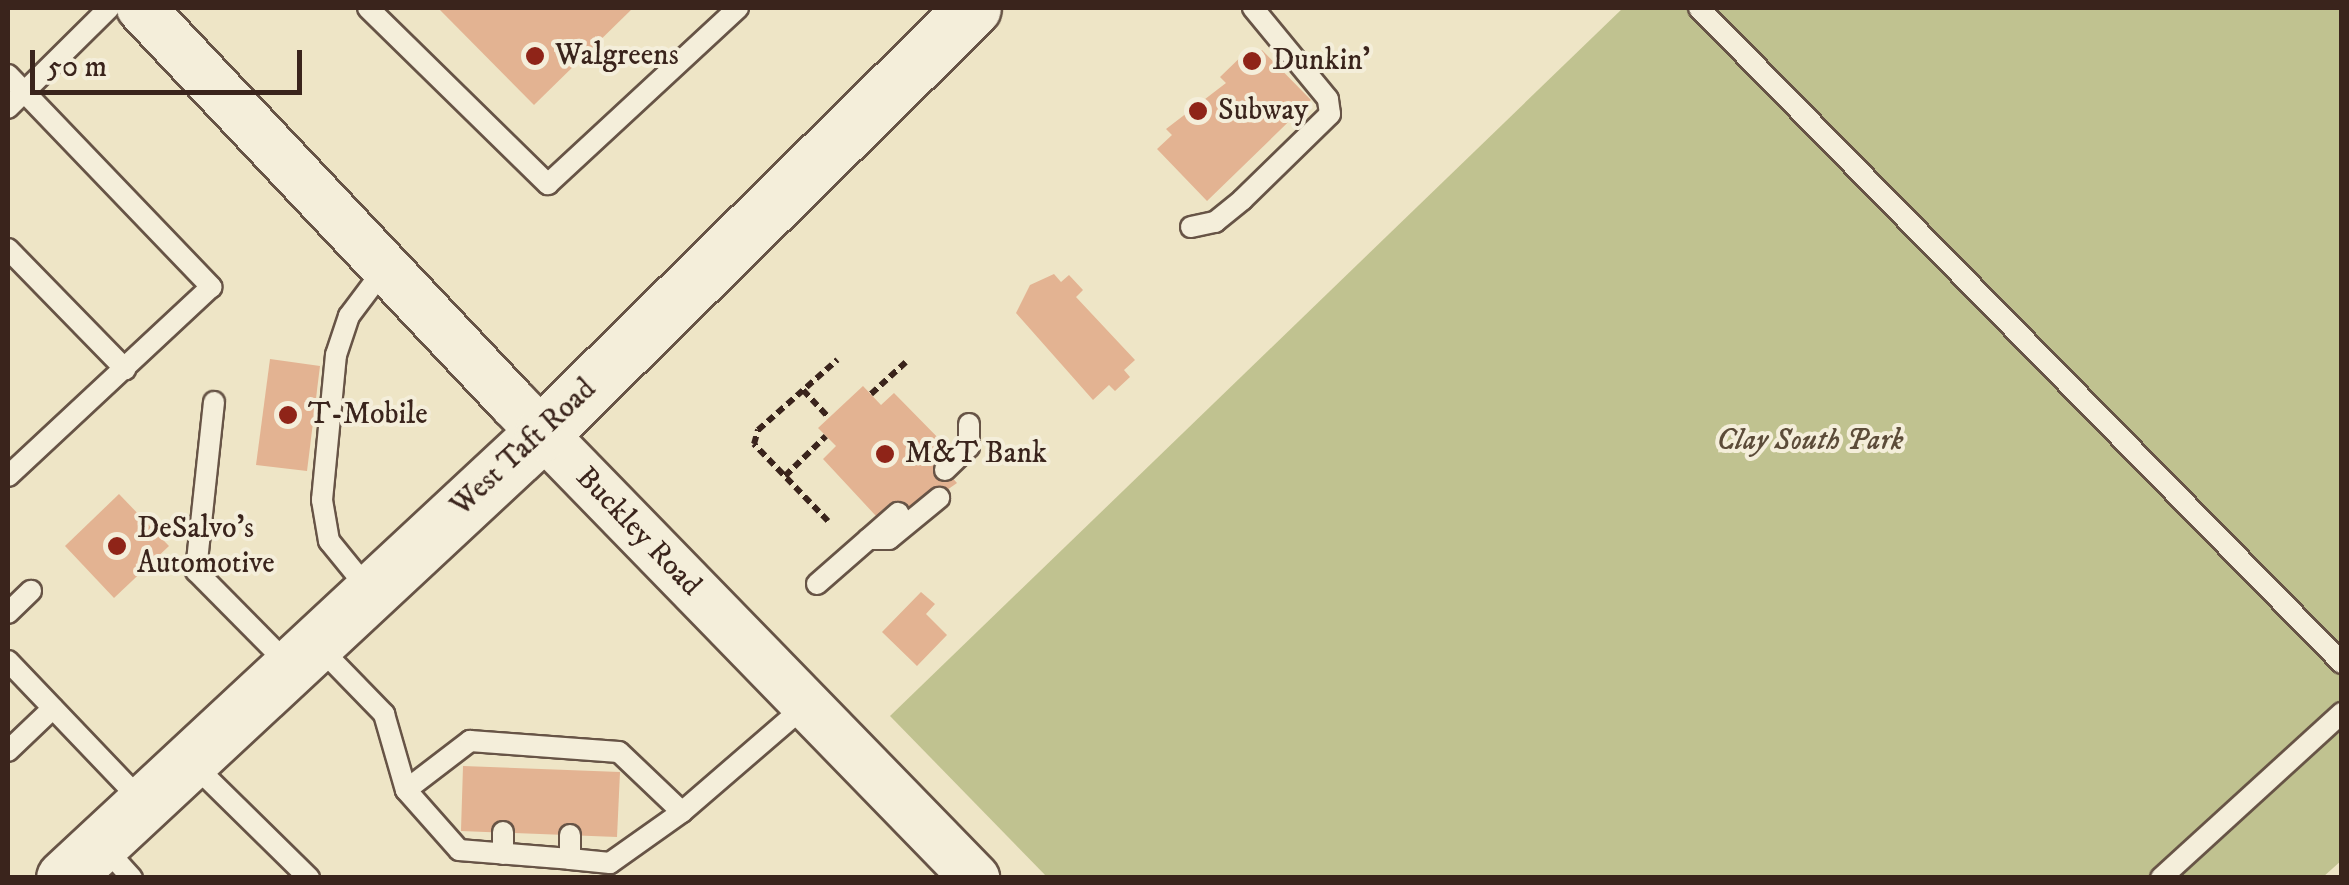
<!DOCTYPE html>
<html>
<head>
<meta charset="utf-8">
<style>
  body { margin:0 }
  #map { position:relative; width:2349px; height:885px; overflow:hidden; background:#eee5c6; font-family:"IM FELL DW Pica",serif }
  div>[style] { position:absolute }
  .green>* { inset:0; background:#c0c290 }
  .building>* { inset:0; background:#e3b392 }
  .path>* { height:6px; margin-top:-3px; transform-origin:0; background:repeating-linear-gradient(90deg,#3a241c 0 8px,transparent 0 13px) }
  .roads { filter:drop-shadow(2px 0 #675446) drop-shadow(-2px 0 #675446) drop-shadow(0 2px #675446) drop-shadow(0 -2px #675446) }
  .service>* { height:20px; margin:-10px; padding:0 10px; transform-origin:10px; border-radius:10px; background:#f4eeda }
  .tertiary>* { height:48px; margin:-24px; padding:0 24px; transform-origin:24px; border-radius:24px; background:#f4eeda }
  .secondary>* { height:55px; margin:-27.5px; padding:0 27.5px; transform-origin:27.5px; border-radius:27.5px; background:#f4eeda }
  .dots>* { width:28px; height:28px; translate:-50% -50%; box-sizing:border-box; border:5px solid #f4eeda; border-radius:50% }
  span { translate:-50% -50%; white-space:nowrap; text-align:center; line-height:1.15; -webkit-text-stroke:8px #f4eeda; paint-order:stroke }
  .poi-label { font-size:30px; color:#3a241c }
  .left { translate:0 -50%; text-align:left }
  .park-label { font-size:30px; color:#5c4c39; font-style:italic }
  .street-label { font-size:30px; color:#3a241c }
  .frame { position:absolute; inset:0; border:10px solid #3a241c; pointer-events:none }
  .scale { position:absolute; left:30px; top:50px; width:272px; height:45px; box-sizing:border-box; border:5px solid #3a241c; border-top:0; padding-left:12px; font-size:30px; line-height:35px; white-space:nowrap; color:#3a241c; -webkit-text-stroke:8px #f4eeda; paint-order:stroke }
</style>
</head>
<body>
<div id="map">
  <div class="green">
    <i style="clip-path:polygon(1623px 8px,2341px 8px,2342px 860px,2323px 877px,1047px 877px,890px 716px)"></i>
  </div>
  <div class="building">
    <i style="clip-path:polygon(438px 8px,633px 8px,534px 105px)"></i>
    <i style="clip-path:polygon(1250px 48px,1257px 55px,1262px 50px,1311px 100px,1207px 201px,1157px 149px,1172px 135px,1166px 129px,1226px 83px,1220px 77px)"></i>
    <i style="clip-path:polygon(1054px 274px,1061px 282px,1069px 275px,1083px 290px,1076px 297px,1135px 360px,1124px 370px,1130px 377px,1115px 391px,1109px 385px,1093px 400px,1016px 313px,1030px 285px)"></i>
    <i style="clip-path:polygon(270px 359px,320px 366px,307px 471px,256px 465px)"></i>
    <i style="clip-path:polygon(863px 386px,881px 405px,894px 393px,948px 448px,936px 460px,957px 483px,904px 520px,889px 504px,876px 516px,823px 459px,836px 446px,818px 428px)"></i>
    <i style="clip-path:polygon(119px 494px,169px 546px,114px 598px,65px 546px)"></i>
    <i style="clip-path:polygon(921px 592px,935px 604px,926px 614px,947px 635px,917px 666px,882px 632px)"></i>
    <i style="clip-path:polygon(463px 766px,620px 772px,617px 837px,461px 831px)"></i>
  </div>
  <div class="path">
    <i style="left:803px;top:390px;width:38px;rotate:47deg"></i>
    <i style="left:871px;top:394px;width:47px;rotate:-42.4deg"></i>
    <i style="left:785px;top:476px;width:57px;rotate:-44.3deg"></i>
    <i style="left:828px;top:521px;width:107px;rotate:-133.9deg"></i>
    <i style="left:754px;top:444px;width:15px;rotate:-74deg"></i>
    <i style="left:758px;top:430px;width:106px;rotate:-41.5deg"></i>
  </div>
  <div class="roads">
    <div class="service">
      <i style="left:368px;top:8px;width:252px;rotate:44.4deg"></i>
      <i style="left:548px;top:184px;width:259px;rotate:-42.8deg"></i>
      <i style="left:1699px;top:8px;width:918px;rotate:45.53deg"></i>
      <i style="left:8px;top:75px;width:294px;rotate:46.2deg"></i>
      <i style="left:211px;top:287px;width:277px;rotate:137deg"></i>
      <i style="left:8px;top:108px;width:142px;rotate:-44.7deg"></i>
      <i style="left:1191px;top:227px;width:25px;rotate:-12deg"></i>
      <i style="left:1215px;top:222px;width:35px;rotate:-39deg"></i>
      <i style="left:1242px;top:200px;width:123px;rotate:-44.3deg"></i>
      <i style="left:1330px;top:114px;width:15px;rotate:-98deg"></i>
      <i style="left:1328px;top:99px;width:118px;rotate:-129.5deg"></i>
      <i style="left:8px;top:249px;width:168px;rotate:45.7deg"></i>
      <i style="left:214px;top:402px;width:170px;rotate:96.1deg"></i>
      <i style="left:196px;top:571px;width:131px;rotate:45.3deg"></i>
      <i style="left:945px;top:470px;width:33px;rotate:-44deg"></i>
      <i style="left:969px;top:447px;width:23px;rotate:-90deg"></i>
      <i style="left:868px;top:539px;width:21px"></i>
      <i style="left:889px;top:539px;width:65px;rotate:-39.4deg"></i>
      <i style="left:817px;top:584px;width:108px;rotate:-41.2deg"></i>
      <i style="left:369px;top:590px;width:63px;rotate:-129.2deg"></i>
      <i style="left:329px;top:541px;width:42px;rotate:-99.7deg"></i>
      <i style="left:322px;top:500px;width:146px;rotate:-84.5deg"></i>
      <i style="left:336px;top:355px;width:41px;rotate:-71.6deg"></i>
      <i style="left:349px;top:316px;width:60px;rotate:-53.1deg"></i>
      <i style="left:8px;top:613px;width:32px;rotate:-44deg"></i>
      <i style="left:316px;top:644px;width:98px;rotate:45.8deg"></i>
      <i style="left:384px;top:714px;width:79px;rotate:73.9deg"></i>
      <i style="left:406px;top:790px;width:81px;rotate:-37.4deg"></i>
      <i style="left:470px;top:741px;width:149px;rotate:4.2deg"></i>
      <i style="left:619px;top:752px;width:87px;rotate:43.6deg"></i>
      <i style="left:682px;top:812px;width:164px;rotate:-40.8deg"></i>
      <i style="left:8px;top:661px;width:192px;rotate:46.3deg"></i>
      <i style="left:8px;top:751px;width:62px;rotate:-43.7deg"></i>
      <i style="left:193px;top:764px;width:163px;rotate:44.5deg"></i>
      <i style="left:406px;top:790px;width:80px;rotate:48.5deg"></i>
      <i style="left:459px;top:850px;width:111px;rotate:4.6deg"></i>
      <i style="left:570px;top:859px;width:40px;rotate:5.7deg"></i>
      <i style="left:610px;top:863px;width:88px;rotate:-35.3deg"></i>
      <i style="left:103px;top:846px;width:43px;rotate:47.8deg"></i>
      <i style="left:503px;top:854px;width:22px;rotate:-90deg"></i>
      <i style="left:570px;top:859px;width:24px;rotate:-90deg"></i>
      <i style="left:2161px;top:878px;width:245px;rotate:-42.4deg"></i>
    </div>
    <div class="tertiary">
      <i style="left:141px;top:8px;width:543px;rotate:46.72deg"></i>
      <i style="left:513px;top:403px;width:663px;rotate:45.79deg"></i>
    </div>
    <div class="secondary">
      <i style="left:64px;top:878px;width:653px;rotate:-42.95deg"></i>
      <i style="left:542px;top:433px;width:605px;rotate:-44.6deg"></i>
    </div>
  </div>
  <div class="dots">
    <i style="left:535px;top:56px;background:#8f2418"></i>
    <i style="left:1252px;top:61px;background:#8f2418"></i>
    <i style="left:1198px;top:111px;background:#8f2418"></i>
    <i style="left:288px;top:415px;background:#8f2418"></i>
    <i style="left:885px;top:454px;background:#8f2418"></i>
    <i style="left:117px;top:546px;background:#8f2418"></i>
  </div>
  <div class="poi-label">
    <span class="left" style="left:555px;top:56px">Walgreens</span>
    <span class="left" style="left:1272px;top:61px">Dunkin'</span>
    <span class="left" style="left:1218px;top:111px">Subway</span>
    <span class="left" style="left:308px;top:415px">T-Mobile</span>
    <span class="left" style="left:905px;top:454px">M&amp;T Bank</span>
    <span class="left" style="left:137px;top:546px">DeSalvo's<br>Automotive</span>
  </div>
  <div class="park-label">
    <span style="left:1810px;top:441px">Clay South Park</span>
  </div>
  <div class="street-label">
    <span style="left:524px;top:448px;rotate:-43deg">West Taft Road</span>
    <span style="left:638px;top:532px;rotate:46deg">Buckley Road</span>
  </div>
  <div class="frame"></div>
  <div class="scale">50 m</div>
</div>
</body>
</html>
